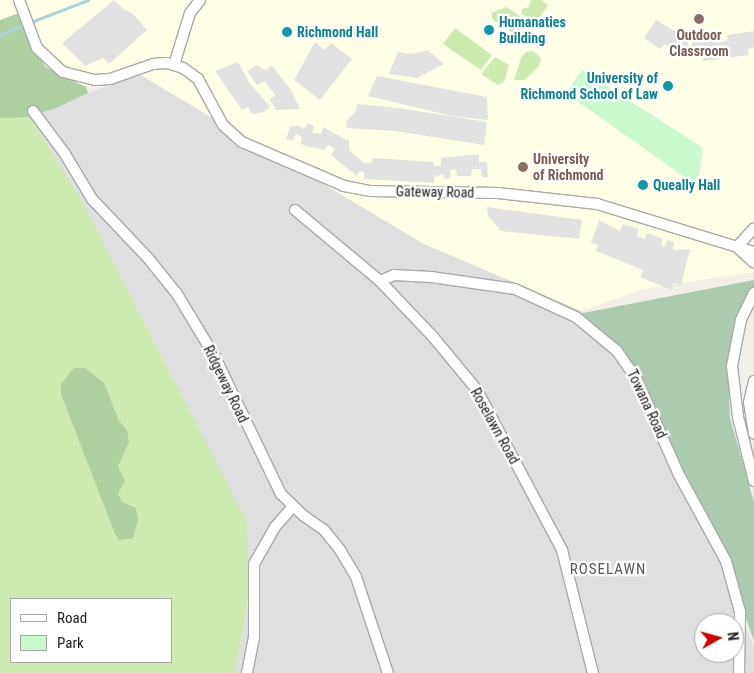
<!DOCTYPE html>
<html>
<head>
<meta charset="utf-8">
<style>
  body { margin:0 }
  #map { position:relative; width:754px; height:673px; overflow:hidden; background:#f2efe9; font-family:"Roboto Condensed",sans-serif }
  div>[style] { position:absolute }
  .residential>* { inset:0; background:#e0dfdf }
  .education>* { inset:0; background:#ffffe5 }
  .grass>* { inset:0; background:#cdebb0 }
  .forest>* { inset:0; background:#add19e }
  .cemetery>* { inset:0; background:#aacbaf }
  .park>* { inset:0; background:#c8facc }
  .parking>* { inset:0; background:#e2e2e2 }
  .stream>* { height:2.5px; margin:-1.25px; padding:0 1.25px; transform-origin:1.25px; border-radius:1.25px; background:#aad3df }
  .roads { filter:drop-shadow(1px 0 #a9a9a9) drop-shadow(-1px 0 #a9a9a9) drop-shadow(0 1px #a9a9a9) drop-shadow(0 -1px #a9a9a9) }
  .street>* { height:10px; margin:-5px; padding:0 5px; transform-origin:5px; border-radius:5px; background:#fff }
  .dots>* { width:14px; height:14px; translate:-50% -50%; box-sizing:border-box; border:2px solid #fff; border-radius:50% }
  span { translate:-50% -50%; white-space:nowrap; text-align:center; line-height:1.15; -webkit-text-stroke:4.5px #fff; paint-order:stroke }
  .culture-label { font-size:14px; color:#0d838f; font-weight:700 }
  .left { translate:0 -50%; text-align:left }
  .right { translate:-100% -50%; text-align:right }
  .education-label { font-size:14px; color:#785e54; font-weight:700 }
  .street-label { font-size:14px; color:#222 }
  .neighbourhood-label { font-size:15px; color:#555; letter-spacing:1px }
  .legend { position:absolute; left:10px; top:598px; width:162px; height:65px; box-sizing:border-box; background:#fff; border:1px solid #a7a7a7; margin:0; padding:6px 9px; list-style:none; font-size:15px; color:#222 }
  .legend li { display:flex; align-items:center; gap:10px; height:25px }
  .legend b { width:25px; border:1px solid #a7a7a7 }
  .north { position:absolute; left:694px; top:613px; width:50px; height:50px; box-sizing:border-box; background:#fff; border:1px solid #a7a7a7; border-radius:50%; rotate:83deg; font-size:14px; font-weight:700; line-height:20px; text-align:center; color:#222 }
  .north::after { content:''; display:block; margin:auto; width:18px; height:22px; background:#d40000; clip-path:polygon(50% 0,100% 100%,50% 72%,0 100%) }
</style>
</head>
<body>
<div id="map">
  <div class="residential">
    <i style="clip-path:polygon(evenodd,139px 74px,424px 244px,582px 311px,635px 359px,628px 360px,716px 535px,754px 650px,754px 673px,235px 673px,250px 587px,29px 116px,139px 74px,704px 623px,734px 623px,734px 653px,704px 653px,704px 623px)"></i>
  </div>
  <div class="education">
    <i style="clip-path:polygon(0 0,754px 0,754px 272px,643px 289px,582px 311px,424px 244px,139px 74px,0 107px)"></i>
  </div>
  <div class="grass">
    <i style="clip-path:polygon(531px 0,541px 0,548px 5px,536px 23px,522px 14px,522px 9px,529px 7px)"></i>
    <i style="clip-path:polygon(506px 7px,520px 16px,519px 37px,493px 20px,491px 13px)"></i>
    <i style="clip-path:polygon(455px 28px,492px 55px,481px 70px,443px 44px)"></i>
    <i style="clip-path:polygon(533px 51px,541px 58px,539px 66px,525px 80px,514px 80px,521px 58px,526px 52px)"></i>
    <i style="clip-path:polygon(495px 57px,509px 65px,504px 82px,498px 85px,481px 74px)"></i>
    <i style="clip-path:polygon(evenodd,0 114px,29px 116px,79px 196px,247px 522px,250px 587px,235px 673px,0 673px,0 114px,11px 599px,171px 599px,171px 662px,11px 662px,11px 599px)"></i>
  </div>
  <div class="forest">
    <i style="clip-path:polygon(19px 13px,33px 50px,46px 67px,86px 87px,88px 93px,56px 108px,26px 117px,0 118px,0 20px)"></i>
    <i style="clip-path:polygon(74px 368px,85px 368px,104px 383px,119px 421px,127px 430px,129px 442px,118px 466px,125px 481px,118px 494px,122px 502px,136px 508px,138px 520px,133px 538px,119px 540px,115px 534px,61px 394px,61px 384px)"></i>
  </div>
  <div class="cemetery">
    <i style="clip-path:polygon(754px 280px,754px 293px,732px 342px,729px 400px,730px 418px,754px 502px,754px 641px,716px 535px,628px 360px,578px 314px)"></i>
  </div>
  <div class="park">
    <i style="clip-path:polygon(582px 70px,703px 148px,697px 186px,566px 93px)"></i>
  </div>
  <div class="parking">
    <i style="clip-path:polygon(114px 0,123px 9px,132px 13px,147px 30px,109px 64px,103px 58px,85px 66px,62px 43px)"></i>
    <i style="clip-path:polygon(656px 20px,688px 39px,688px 46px,692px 45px,692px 39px,717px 36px,720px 42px,727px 41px,727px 35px,754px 31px,754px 47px,748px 49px,749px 55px,703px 61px,701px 54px,678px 54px,665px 44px,660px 49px,644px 38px)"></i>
    <i style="clip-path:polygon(315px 42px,325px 50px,331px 43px,352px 59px,320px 100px,294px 80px)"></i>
    <i style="clip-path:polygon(428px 50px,444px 64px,417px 78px,389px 74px,398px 52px,411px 54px)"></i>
    <i style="clip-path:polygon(238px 62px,249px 82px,270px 107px,264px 112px,252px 114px,248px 107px,242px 110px,215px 71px)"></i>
    <i style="clip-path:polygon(256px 65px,266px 70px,272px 66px,291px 90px,300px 109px,276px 110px,270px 100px,275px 95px,264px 81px,257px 85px,247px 71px)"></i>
    <i style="clip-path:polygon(377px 76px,487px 97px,488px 120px,452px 116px,368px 96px)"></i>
    <i style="clip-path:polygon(357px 104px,399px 108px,487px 122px,484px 145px,395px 131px,346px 128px,347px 120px,356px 111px)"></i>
    <i style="clip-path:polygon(308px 123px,314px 126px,312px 133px,321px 134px,323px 127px,349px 141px,349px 150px,364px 163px,371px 163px,373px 158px,433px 162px,434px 166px,441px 166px,441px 158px,479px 154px,479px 162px,487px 162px,488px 177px,482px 177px,481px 169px,472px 169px,471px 176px,457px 176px,456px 169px,450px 170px,451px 177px,445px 179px,443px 174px,434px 177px,434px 183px,364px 179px,364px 172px,360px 171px,357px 176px,331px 155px,335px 149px,328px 145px,325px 150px,306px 146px,301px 144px,302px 137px,296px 134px,293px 141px,286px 139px,290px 127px,298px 126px,304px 129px)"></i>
    <i style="clip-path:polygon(487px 207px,582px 220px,579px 239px,501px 231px,488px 216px)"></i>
    <i style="clip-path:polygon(599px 220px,620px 231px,623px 224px,639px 229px,637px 236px,645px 239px,647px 233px,663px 239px,661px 244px,664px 247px,668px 240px,674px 242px,673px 250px,690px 249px,681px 285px,673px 283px,672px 290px,640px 277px,643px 270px,596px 251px,598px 245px,591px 243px)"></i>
  </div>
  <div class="stream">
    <i style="left:31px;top:22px;width:61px;rotate:-21.1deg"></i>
    <i style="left:0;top:35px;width:28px;rotate:-23deg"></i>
  </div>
  <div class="roads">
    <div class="street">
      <i style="left:19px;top:0;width:51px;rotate:69.4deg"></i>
      <i style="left:37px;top:48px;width:35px;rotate:43deg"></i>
      <i style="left:63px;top:72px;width:33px;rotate:14deg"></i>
      <i style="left:95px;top:80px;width:15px;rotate:-4deg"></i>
      <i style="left:110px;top:79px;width:46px;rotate:-19.2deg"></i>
      <i style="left:153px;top:64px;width:14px;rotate:-4deg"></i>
      <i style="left:167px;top:63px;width:17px;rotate:17deg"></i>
      <i style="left:183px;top:68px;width:19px;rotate:36deg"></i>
      <i style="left:198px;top:79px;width:52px;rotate:61.5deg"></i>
      <i style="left:223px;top:125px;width:25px;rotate:42deg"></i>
      <i style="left:242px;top:142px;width:111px;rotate:23.3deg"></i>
      <i style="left:344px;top:186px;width:26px;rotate:11deg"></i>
      <i style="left:370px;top:191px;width:128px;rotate:0.9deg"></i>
      <i style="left:498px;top:193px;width:100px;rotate:6.3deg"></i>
      <i style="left:597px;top:204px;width:164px;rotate:17deg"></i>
      <i style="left:174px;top:65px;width:54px;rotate:-72.9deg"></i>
      <i style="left:190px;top:13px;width:16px;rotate:-52deg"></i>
      <i style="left:33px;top:111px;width:54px;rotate:53.3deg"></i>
      <i style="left:65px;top:154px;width:52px;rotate:59deg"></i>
      <i style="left:92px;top:199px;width:81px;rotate:46.5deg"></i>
      <i style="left:148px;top:258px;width:46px;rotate:51.1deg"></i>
      <i style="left:177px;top:294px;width:74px;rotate:58.9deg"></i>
      <i style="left:215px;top:357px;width:152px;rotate:64.3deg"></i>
      <i style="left:281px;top:494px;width:32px;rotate:44deg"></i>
      <i style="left:304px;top:516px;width:24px;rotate:35deg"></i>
      <i style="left:324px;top:530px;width:26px;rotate:51deg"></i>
      <i style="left:340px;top:550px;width:31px;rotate:59deg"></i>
      <i style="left:356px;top:577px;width:101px;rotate:71.6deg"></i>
      <i style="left:295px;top:210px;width:111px;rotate:39.9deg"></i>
      <i style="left:380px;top:281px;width:79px;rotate:46.5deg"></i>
      <i style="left:434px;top:338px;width:67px;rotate:50.4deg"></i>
      <i style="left:477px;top:390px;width:181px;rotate:62deg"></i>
      <i style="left:562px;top:550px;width:127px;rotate:75.9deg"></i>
      <i style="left:737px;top:247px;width:25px;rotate:-48deg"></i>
      <i style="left:737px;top:247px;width:23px;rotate:43deg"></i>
      <i style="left:380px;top:281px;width:15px;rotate:-23deg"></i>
      <i style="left:394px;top:275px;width:37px;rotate:3deg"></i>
      <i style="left:431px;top:277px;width:85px;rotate:8.1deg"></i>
      <i style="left:515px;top:289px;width:67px;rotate:24.7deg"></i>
      <i style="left:576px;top:317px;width:53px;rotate:39.7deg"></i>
      <i style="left:617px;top:351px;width:33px;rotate:55deg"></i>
      <i style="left:636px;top:378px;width:104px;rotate:66.1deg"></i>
      <i style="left:678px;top:473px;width:100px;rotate:61.4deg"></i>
      <i style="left:726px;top:561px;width:53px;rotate:74.6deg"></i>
      <i style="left:740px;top:612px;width:61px;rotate:90.9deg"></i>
      <i style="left:754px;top:293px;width:30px;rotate:116deg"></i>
      <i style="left:741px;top:320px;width:47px;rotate:101.1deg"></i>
      <i style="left:732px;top:366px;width:51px;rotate:83.3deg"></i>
      <i style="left:738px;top:417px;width:66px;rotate:76deg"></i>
      <i style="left:754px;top:381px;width:22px;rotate:103deg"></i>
      <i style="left:749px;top:402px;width:32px;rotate:81deg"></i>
      <i style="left:247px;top:673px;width:37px;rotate:-79deg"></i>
      <i style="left:254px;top:637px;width:73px;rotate:-90deg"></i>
      <i style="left:254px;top:564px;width:43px;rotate:-60.4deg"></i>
      <i style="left:275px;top:527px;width:28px;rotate:-49deg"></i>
    </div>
  </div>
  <div class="dots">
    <i style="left:699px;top:19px;background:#8d6e63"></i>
    <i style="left:489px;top:30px;background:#0f9aa8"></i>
    <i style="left:287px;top:32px;background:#0f9aa8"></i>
    <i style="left:668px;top:86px;background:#0f9aa8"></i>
    <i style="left:523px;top:167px;background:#8d6e63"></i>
    <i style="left:643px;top:185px;background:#0f9aa8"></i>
  </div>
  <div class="culture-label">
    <span class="left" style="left:499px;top:30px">Humanaties<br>Building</span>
    <span class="left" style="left:297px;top:32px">Richmond Hall</span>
    <span class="right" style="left:658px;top:86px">University of<br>Richmond School of Law</span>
    <span class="left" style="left:653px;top:185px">Queally Hall</span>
  </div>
  <div class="education-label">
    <span style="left:699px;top:43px">Outdoor<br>Classroom</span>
    <span class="left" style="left:533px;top:167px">University<br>of Richmond</span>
  </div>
  <div class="street-label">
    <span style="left:435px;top:192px;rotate:1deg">Gateway Road</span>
    <span style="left:226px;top:384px;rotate:64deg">Ridgeway Road</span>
    <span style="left:647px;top:404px;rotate:65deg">Towana Road</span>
    <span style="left:495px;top:426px;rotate:61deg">Roselawn Road</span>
  </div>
  <div class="neighbourhood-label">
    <span style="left:608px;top:570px">ROSELAWN</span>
  </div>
  <ul class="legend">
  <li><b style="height:6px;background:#fff"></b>Road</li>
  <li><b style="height:14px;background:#c8facc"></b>Park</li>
  </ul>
  <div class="north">N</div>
</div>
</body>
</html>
